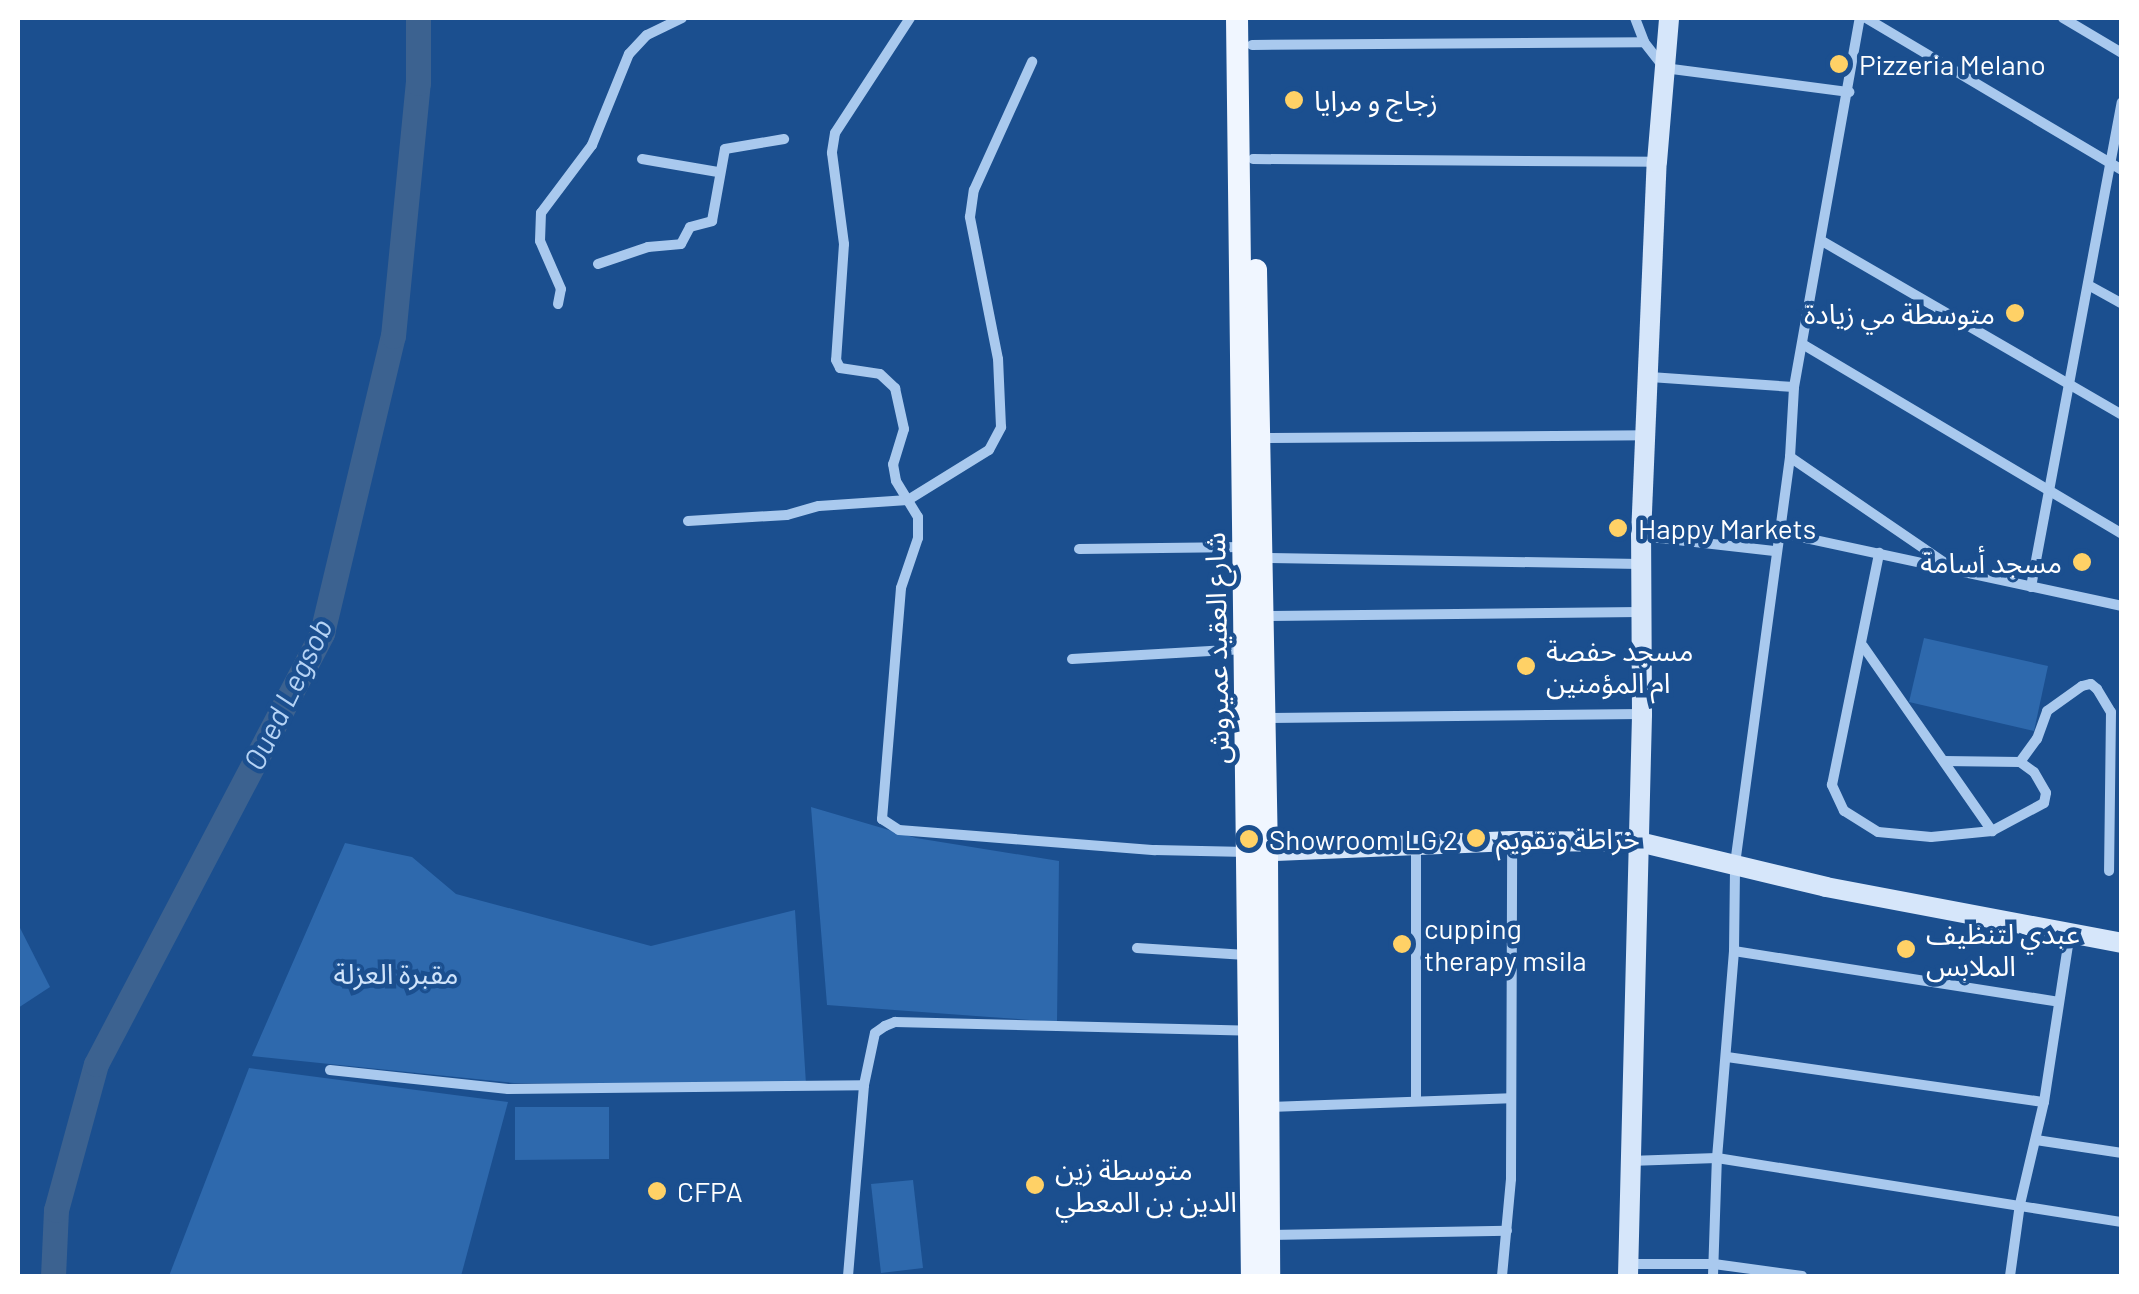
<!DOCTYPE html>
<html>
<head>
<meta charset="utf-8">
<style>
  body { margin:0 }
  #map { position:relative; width:2139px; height:1294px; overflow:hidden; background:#1b4f8f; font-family:Barlow,"Noto Sans Arabic",sans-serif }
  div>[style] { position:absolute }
  .green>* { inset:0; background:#2e69ad }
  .river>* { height:25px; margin:-12.5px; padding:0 12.5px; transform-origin:12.5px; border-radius:12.5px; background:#3c6290 }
  .street>* { height:10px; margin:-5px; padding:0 5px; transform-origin:5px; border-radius:5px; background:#a9c9ee }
  .secondary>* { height:20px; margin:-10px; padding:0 10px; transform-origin:10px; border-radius:10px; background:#d6e6fa }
  .primary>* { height:22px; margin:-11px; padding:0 11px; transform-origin:11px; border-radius:11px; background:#f0f6ff }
  .dots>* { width:28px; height:28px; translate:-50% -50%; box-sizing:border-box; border:5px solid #1b4f8f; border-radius:50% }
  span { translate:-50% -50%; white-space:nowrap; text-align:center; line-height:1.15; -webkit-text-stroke:9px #1b4f8f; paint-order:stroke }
  .poi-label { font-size:28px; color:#fff }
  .left { translate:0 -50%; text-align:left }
  .right { translate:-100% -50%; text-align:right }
  .street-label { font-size:28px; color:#fff }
  .park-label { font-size:28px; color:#cfe3fa }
  .water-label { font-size:30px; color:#b5d3f5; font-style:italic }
  .frame { position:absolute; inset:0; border:20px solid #fff; pointer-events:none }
</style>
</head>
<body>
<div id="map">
  <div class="green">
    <i style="clip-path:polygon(1924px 638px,2048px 666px,2034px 731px,1909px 702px)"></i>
    <i style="clip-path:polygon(811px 807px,916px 838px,1059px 861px,1057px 1022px,827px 1005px)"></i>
    <i style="clip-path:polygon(345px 843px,412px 857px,456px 894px,651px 946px,795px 910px,806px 1084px,514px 1083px,252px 1056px)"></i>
    <i style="clip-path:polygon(18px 924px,50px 987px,18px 1008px)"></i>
    <i style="clip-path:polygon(249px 1068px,508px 1102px,461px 1276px,169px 1276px)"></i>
    <i style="clip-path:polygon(515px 1107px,609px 1107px,609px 1159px,515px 1160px)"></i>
    <i style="clip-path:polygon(913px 1180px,923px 1268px,881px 1273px,871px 1184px)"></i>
  </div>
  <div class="river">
    <i style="left:53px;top:1276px;width:66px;rotate:-87.4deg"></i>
    <i style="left:56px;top:1210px;width:151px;rotate:-74.7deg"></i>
    <i style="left:96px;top:1064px;width:487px;rotate:-62.3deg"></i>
    <i style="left:322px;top:633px;width:305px;rotate:-76.6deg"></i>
    <i style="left:393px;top:336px;width:254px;rotate:-84.4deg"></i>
    <i style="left:418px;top:83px;width:65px;rotate:-90deg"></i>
  </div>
  <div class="street">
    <i style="left:910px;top:18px;width:137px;rotate:123.1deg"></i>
    <i style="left:835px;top:133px;width:20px;rotate:99deg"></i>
    <i style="left:832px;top:153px;width:92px;rotate:82.5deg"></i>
    <i style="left:844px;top:244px;width:116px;rotate:93.9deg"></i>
    <i style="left:836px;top:360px;width:9px;rotate:63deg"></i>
    <i style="left:840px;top:368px;width:40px;rotate:8.5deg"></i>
    <i style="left:880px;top:374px;width:21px;rotate:43deg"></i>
    <i style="left:895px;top:388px;width:42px;rotate:77.6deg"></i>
    <i style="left:904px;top:429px;width:37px;rotate:107deg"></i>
    <i style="left:893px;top:464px;width:17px;rotate:80deg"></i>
    <i style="left:896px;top:481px;width:42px;rotate:58.6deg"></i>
    <i style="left:918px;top:517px;width:21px;rotate:90deg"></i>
    <i style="left:918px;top:538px;width:53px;rotate:108.8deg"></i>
    <i style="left:901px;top:588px;width:232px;rotate:94.7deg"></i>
    <i style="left:882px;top:819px;width:20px;rotate:33deg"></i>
    <i style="left:899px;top:830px;width:257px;rotate:4.5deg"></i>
    <i style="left:1155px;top:850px;width:92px;rotate:1.2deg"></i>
    <i style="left:1635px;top:18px;width:26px;rotate:69deg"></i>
    <i style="left:1866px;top:18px;width:298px;rotate:30.7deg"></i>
    <i style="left:2063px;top:18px;width:69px;rotate:30.7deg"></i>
    <i style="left:1252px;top:45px;width:392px;rotate:-0.4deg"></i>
    <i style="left:1644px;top:42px;width:33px;rotate:52deg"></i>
    <i style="left:1664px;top:68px;width:187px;rotate:7.4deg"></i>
    <i style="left:642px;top:159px;width:77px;rotate:9.7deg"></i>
    <i style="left:1253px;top:159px;width:404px;rotate:0.4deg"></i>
    <i style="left:1822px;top:241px;width:347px;rotate:30.1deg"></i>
    <i style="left:598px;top:264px;width:53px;rotate:-18.8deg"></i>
    <i style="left:648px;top:247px;width:33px;rotate:-5deg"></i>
    <i style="left:681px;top:244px;width:19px;rotate:-62deg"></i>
    <i style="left:690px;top:227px;width:23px;rotate:-15deg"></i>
    <i style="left:712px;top:221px;width:73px;rotate:-79.8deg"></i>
    <i style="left:725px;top:149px;width:60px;rotate:-9.6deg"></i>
    <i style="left:2090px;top:286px;width:37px;rotate:29deg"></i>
    <i style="left:558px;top:304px;width:15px;rotate:-79deg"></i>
    <i style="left:561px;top:289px;width:52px;rotate:-113.6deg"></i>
    <i style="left:540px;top:241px;width:28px;rotate:-88deg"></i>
    <i style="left:541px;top:213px;width:85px;rotate:-53.1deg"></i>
    <i style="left:592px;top:145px;width:98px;rotate:-67.9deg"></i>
    <i style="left:629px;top:54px;width:26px;rotate:-47deg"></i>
    <i style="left:647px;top:35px;width:39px;rotate:-26deg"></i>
    <i style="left:1804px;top:345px;width:370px;rotate:30.7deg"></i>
    <i style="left:1650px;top:377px;width:144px;rotate:4deg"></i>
    <i style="left:1261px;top:438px;width:386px;rotate:-0.4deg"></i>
    <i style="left:1790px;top:457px;width:196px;rotate:34.4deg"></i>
    <i style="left:688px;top:521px;width:99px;rotate:-3.5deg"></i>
    <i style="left:787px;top:515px;width:33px;rotate:-16deg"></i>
    <i style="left:819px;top:506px;width:89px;rotate:-3.9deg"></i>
    <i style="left:908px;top:500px;width:95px;rotate:-31.7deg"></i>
    <i style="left:989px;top:450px;width:26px;rotate:-62deg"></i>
    <i style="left:1001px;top:427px;width:68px;rotate:-92.5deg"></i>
    <i style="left:998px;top:359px;width:145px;rotate:-101.2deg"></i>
    <i style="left:970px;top:217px;width:27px;rotate:-82deg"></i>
    <i style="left:974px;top:190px;width:141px;rotate:-65.6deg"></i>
    <i style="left:1777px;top:532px;width:353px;rotate:12.1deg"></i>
    <i style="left:1642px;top:536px;width:133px;rotate:6.5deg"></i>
    <i style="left:1079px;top:549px;width:164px;rotate:-0.7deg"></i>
    <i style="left:1263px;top:558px;width:377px;rotate:0.9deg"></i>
    <i style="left:2031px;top:587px;width:493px;rotate:-79.4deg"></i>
    <i style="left:1264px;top:616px;width:376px;rotate:-0.6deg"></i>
    <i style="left:1863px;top:646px;width:226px;rotate:55.1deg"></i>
    <i style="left:1992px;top:831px;width:61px;rotate:174.4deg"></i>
    <i style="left:1931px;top:837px;width:53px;rotate:-174.6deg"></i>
    <i style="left:1878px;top:832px;width:40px;rotate:-148deg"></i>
    <i style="left:1844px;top:811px;width:29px;rotate:-115deg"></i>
    <i style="left:1832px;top:785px;width:237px;rotate:-78.5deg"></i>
    <i style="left:1072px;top:659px;width:173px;rotate:-3.3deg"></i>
    <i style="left:1266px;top:718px;width:375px;rotate:-0.6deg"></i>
    <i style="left:1944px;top:761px;width:76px;rotate:0.8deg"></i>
    <i style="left:2020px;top:762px;width:17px;rotate:36deg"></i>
    <i style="left:2034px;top:772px;width:24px;rotate:60deg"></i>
    <i style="left:2046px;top:793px;width:10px;rotate:101deg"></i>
    <i style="left:2044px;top:803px;width:59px;rotate:151.7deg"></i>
    <i style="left:2020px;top:762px;width:29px;rotate:-54deg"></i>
    <i style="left:2037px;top:739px;width:30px;rotate:-70deg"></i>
    <i style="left:2047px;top:711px;width:43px;rotate:-35.5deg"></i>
    <i style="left:2082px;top:686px;width:9px;rotate:-13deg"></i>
    <i style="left:2091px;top:684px;width:8px;rotate:40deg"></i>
    <i style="left:2097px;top:689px;width:27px;rotate:59deg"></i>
    <i style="left:2111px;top:712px;width:159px;rotate:90.7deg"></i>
    <i style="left:1416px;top:846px;width:255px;rotate:90deg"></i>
    <i style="left:1137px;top:948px;width:109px;rotate:3.7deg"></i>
    <i style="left:1734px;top:951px;width:329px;rotate:8.9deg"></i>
    <i style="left:1727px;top:1057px;width:320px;rotate:8.1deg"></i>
    <i style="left:330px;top:1070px;width:179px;rotate:6.1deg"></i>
    <i style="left:508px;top:1089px;width:356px;rotate:-0.6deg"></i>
    <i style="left:1268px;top:1107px;width:242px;rotate:-2.1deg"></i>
    <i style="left:2036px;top:1140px;width:87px;rotate:8.6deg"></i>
    <i style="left:1629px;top:1161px;width:88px;rotate:-2deg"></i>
    <i style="left:1717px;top:1158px;width:410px;rotate:9deg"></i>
    <i style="left:1269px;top:1235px;width:238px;rotate:-1deg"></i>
    <i style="left:1629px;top:1264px;width:85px"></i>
    <i style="left:1714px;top:1264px;width:89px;rotate:7.8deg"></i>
    <i style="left:848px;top:1276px;width:192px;rotate:-85.2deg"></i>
    <i style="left:864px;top:1085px;width:53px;rotate:-78.1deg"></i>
    <i style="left:875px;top:1033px;width:12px;rotate:-35deg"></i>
    <i style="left:885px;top:1026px;width:11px;rotate:-22deg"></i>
    <i style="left:895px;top:1022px;width:356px;rotate:1.4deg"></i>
    <i style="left:1502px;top:1276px;width:97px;rotate:-84.7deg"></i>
    <i style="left:1511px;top:1179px;width:338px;rotate:-89.8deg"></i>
    <i style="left:1713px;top:1276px;width:118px;rotate:-88.1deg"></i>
    <i style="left:1717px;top:1158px;width:208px;rotate:-85.3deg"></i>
    <i style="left:1734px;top:951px;width:87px;rotate:-89.3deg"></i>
    <i style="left:1735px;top:864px;width:411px;rotate:-82.3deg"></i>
    <i style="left:1790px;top:457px;width:70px;rotate:-86.7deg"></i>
    <i style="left:1794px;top:387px;width:375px;rotate:-79.9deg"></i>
    <i style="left:2010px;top:1276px;width:73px;rotate:-82.1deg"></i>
    <i style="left:2020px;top:1204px;width:105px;rotate:-76.8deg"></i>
    <i style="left:2044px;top:1102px;width:172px;rotate:-81.3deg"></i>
  </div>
  <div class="secondary">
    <i style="left:1250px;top:852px;width:262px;rotate:-2.4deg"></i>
    <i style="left:1512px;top:841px;width:127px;rotate:0.5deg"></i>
    <i style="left:1639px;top:842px;width:192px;rotate:13.5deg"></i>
    <i style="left:1826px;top:887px;width:301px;rotate:10.7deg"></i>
    <i style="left:1628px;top:1276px;width:562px;rotate:-88.57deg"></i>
    <i style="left:1642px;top:714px;width:178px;rotate:-90.3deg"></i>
    <i style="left:1641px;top:536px;width:374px;rotate:-87.6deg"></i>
    <i style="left:1657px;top:162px;width:144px;rotate:-85.2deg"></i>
  </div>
  <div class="primary">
    <i style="left:1237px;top:18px;width:1258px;rotate:89.32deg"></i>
    <i style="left:1256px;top:270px;width:583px;rotate:88.92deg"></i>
    <i style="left:1267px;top:853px;width:423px;rotate:89.7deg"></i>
  </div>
  <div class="dots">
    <i style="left:1839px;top:64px;background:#ffd166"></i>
    <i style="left:1294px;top:100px;background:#ffd166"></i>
    <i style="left:2015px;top:313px;background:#ffd166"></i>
    <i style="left:1618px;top:528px;background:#ffd166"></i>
    <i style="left:2082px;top:562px;background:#ffd166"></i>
    <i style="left:1526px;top:666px;background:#ffd166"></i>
    <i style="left:1476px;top:838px;background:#ffd166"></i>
    <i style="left:1249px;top:839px;background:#ffd166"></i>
    <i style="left:1402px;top:944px;background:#ffd166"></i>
    <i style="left:1906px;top:949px;background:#ffd166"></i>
    <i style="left:1035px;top:1185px;background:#ffd166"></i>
    <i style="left:657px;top:1191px;background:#ffd166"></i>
  </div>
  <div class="poi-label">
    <span class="left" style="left:1859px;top:64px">Pizzeria Melano</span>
    <span class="left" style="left:1314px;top:100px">زجاج و مرايا</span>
    <span class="right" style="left:1995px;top:313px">متوسطة مي زيادة</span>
    <span class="left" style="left:1638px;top:528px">Happy Markets</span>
    <span class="right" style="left:2062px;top:562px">مسجد أسامة</span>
    <span class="left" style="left:1546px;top:666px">مسجد حفصة<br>ام المؤمنين</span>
    <span class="left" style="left:1496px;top:838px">خراطة وتقويم</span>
    <span class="left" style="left:1269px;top:839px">Showroom LG 2</span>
    <span class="left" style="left:1424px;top:944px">cupping<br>therapy msila</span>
    <span class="left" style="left:1926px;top:949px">عبدي لتنظيف<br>الملابس</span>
    <span class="left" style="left:1055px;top:1185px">متوسطة زين<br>الدين بن المعطي</span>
    <span class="left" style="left:677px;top:1191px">CFPA</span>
  </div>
  <div class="street-label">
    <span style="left:1216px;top:648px;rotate:-91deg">شارع العقيد عميروش</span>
  </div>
  <div class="park-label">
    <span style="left:396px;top:973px">مقبرة العزلة</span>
  </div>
  <div class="water-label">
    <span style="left:287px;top:694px;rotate:-64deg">Oued Legsob</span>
  </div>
  <div class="frame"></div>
</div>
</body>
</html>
